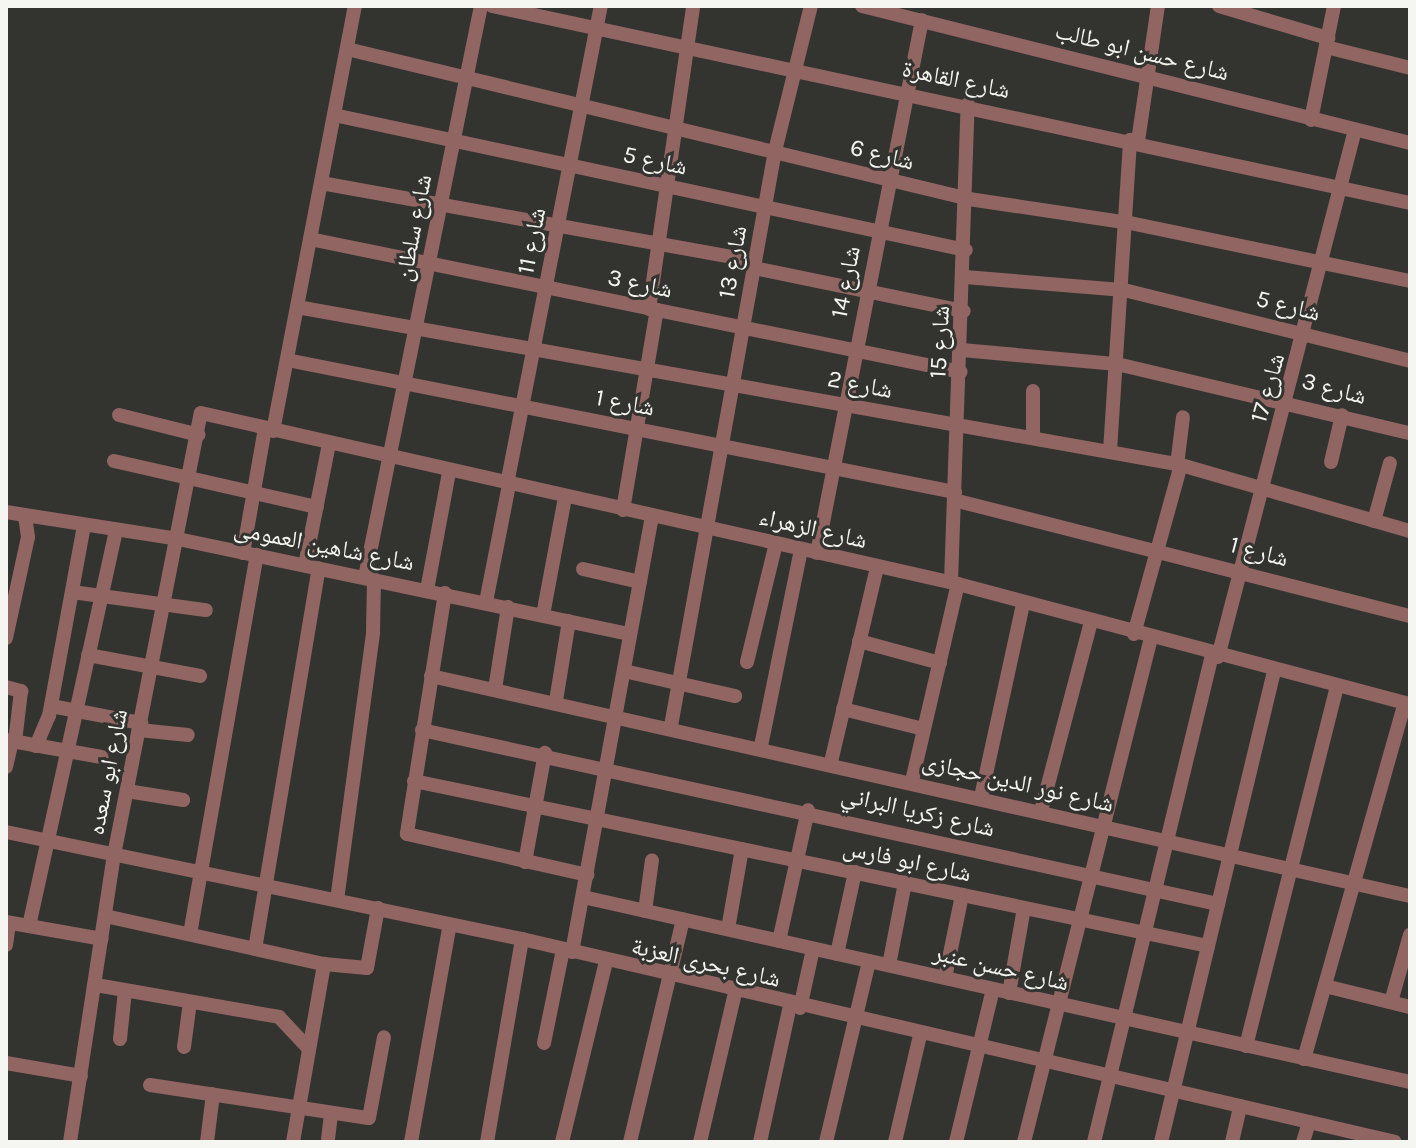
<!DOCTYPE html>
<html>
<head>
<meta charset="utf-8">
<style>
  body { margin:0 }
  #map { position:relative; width:1416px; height:1148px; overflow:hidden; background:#333330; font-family:Karla,"Noto Naskh Arabic",sans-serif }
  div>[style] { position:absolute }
  .street>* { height:14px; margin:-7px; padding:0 7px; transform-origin:7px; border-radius:7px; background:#916662 }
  span { translate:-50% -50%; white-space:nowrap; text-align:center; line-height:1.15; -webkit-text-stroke:6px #333330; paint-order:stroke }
  .street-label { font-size:24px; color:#f5f5f2 }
  .frame { position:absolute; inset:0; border:8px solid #f5f5f2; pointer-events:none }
</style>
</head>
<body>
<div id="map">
  <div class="street">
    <i style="left:492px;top:6px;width:939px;rotate:12.11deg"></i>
    <i style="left:862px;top:6px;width:565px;rotate:14.04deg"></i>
    <i style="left:1219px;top:6px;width:114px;rotate:16.4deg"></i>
    <i style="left:1326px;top:47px;width:87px;rotate:14deg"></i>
    <i style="left:347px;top:49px;width:640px;rotate:13.56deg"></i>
    <i style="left:969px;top:199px;width:163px;rotate:8.5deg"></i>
    <i style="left:1130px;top:223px;width:286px;rotate:11.7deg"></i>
    <i style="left:334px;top:115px;width:646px;rotate:12.06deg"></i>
    <i style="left:1311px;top:120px;width:116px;rotate:-78.6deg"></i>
    <i style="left:1138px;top:141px;width:136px;rotate:-81.6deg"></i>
    <i style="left:321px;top:183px;width:441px;rotate:10.2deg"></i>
    <i style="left:310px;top:239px;width:664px;rotate:11.55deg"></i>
    <i style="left:754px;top:268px;width:214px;rotate:11.6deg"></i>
    <i style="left:965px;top:277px;width:160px;rotate:4.7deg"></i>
    <i style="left:1124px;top:290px;width:295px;rotate:13.9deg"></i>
    <i style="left:297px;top:307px;width:898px;rotate:10.13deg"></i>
    <i style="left:1181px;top:465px;width:238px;rotate:16.1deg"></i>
    <i style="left:649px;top:309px;width:306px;rotate:-81.7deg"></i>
    <i style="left:962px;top:350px;width:156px;rotate:5.2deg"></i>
    <i style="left:1117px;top:364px;width:301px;rotate:13.3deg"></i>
    <i style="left:287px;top:360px;width:681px;rotate:11.18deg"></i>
    <i style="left:119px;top:415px;width:82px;rotate:14deg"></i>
    <i style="left:273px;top:431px;width:433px;rotate:-79.1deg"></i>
    <i style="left:1033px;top:437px;width:46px;rotate:-90deg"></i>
    <i style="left:1110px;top:451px;width:312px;rotate:-86.3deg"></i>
    <i style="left:114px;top:461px;width:208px;rotate:12.8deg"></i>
    <i style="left:1331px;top:462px;width:48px;rotate:-76.8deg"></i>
    <i style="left:1177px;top:465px;width:48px;rotate:-82.9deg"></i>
    <i style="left:507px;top:484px;width:487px;rotate:-78.9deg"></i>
    <i style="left:954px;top:500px;width:471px;rotate:14.3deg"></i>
    <i style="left:623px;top:510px;width:203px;rotate:-80.4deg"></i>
    <i style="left:6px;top:512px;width:174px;rotate:8.9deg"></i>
    <i style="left:178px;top:539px;width:462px;rotate:11.9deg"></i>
    <i style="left:1374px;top:521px;width:60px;rotate:-74.6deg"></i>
    <i style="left:243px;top:553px;width:127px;rotate:-80deg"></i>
    <i style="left:817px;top:553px;width:543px;rotate:-78.86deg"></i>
    <i style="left:305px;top:565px;width:123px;rotate:-78.8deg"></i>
    <i style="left:583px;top:569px;width:58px;rotate:12.8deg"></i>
    <i style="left:365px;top:577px;width:583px;rotate:-78.52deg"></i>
    <i style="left:951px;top:582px;width:478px;rotate:-88deg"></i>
    <i style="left:427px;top:590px;width:120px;rotate:-79.4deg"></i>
    <i style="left:72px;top:592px;width:135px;rotate:7.7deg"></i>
    <i style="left:445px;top:593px;width:244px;rotate:99deg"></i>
    <i style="left:407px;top:834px;width:185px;rotate:12.8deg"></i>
    <i style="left:486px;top:602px;width:119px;rotate:-78.9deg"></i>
    <i style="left:543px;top:615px;width:120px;rotate:-79.4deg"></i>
    <i style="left:1134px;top:634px;width:175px;rotate:-74.5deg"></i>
    <i style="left:6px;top:638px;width:103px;rotate:-77.7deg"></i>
    <i style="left:28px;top:537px;width:22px;rotate:-98deg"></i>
    <i style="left:859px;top:641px;width:84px;rotate:15.2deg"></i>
    <i style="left:88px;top:655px;width:114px;rotate:10.6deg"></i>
    <i style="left:1218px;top:657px;width:545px;rotate:-75.43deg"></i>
    <i style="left:747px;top:662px;width:122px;rotate:-76.3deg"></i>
    <i style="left:624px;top:671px;width:114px;rotate:12.7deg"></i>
    <i style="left:431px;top:676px;width:1003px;rotate:12.67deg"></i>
    <i style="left:6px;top:687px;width:16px;rotate:15deg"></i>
    <i style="left:21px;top:691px;width:51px;rotate:96.7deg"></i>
    <i style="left:495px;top:689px;width:83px;rotate:-81deg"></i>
    <i style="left:556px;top:701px;width:81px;rotate:-80.8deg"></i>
    <i style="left:51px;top:706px;width:92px;rotate:10.7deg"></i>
    <i style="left:843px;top:709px;width:83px;rotate:13.9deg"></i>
    <i style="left:671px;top:726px;width:584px;rotate:-79.75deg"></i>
    <i style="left:775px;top:151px;width:149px;rotate:-76.1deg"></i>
    <i style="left:139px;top:730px;width:49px;rotate:5.8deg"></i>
    <i style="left:422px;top:730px;width:815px;rotate:12.33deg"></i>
    <i style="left:6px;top:740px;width:97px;rotate:10.1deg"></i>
    <i style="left:36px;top:746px;width:33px;rotate:-67deg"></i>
    <i style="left:49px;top:716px;width:194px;rotate:-79.6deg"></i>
    <i style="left:761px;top:746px;width:201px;rotate:-78.5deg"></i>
    <i style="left:831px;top:762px;width:200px;rotate:-76.7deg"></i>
    <i style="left:6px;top:767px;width:27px;rotate:-77deg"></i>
    <i style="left:414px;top:781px;width:811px;rotate:11.74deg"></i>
    <i style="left:912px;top:781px;width:202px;rotate:-76.9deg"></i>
    <i style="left:127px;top:791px;width:57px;rotate:9.1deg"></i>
    <i style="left:981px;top:797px;width:198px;rotate:-77.7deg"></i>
    <i style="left:1041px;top:811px;width:196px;rotate:-75.2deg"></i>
    <i style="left:6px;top:832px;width:527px;rotate:11.72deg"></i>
    <i style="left:522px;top:939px;width:896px;rotate:13.09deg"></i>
    <i style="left:525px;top:862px;width:111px;rotate:-79.6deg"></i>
    <i style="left:583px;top:897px;width:847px;rotate:12.61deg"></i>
    <i style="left:337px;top:900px;width:270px;rotate:-82.3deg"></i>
    <i style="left:373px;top:632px;width:53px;rotate:-88.9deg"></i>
    <i style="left:645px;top:911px;width:51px;rotate:-82.2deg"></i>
    <i style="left:105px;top:916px;width:224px;rotate:12.4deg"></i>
    <i style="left:6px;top:922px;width:97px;rotate:10deg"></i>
    <i style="left:29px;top:926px;width:405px;rotate:-77.6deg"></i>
    <i style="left:728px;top:929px;width:81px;rotate:-80.1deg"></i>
    <i style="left:190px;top:934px;width:385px;rotate:-80deg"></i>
    <i style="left:779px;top:941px;width:134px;rotate:-77.5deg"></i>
    <i style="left:6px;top:945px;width:22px;rotate:-82deg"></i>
    <i style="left:255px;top:949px;width:386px;rotate:-80.5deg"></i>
    <i style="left:572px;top:952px;width:443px;rotate:-79.6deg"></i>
    <i style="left:837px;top:954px;width:84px;rotate:-77.6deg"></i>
    <i style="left:889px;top:965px;width:84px;rotate:-79deg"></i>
    <i style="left:945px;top:978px;width:85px;rotate:-78.4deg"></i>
    <i style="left:96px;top:985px;width:186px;rotate:9.9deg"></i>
    <i style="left:279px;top:1017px;width:44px;rotate:46.8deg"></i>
    <i style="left:1325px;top:986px;width:88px;rotate:13.9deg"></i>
    <i style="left:1009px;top:993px;width:86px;rotate:-80deg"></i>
    <i style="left:1391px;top:1002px;width:70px;rotate:-74.2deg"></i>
    <i style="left:800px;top:1008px;width:60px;rotate:-77.6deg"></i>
    <i style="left:120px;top:1039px;width:48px;rotate:-84.1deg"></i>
    <i style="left:544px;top:1043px;width:95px;rotate:-78.5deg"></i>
    <i style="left:1246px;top:1046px;width:371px;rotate:-75.8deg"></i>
    <i style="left:184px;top:1047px;width:45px;rotate:-82.4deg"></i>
    <i style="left:1304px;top:1059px;width:370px;rotate:-74.2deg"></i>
    <i style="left:6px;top:1063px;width:76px;rotate:9.8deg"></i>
    <i style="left:150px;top:1085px;width:221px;rotate:8.6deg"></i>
    <i style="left:369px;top:1118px;width:82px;rotate:-79.5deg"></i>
    <i style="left:328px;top:1139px;width:26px;rotate:-83deg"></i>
    <i style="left:70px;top:1142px;width:290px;rotate:-81.3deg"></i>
    <i style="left:114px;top:855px;width:450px;rotate:-78.9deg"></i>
    <i style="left:201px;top:413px;width:776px;rotate:12.73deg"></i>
    <i style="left:958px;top:584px;width:468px;rotate:14.9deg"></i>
    <i style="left:207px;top:1142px;width:48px;rotate:-82.9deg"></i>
    <i style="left:293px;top:1142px;width:181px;rotate:-80.1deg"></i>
    <i style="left:324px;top:964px;width:43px;rotate:5.3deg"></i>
    <i style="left:367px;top:968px;width:61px;rotate:-79.6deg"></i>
    <i style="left:411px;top:1142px;width:221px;rotate:-79.9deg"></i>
    <i style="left:487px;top:1142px;width:206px;rotate:-80.2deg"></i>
    <i style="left:562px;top:1142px;width:186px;rotate:-76.3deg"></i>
    <i style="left:630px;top:1142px;width:229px;rotate:-76.6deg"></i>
    <i style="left:700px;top:1142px;width:153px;rotate:-76.8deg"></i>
    <i style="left:760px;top:1142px;width:140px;rotate:-77.6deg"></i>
    <i style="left:826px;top:1142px;width:186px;rotate:-76.6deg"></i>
    <i style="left:895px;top:1142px;width:110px;rotate:-76.8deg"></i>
    <i style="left:956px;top:1142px;width:157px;rotate:-76.4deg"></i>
    <i style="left:1024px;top:1142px;width:520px;rotate:-75.86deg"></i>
    <i style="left:1094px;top:1142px;width:501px;rotate:-76.38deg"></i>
    <i style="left:1161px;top:1142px;width:485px;rotate:-76.5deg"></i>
    <i style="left:1232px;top:1142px;width:37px;rotate:-77deg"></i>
    <i style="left:1303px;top:1142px;width:21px;rotate:-73deg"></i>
  </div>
  <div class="street-label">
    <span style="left:1142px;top:52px;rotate:14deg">شارع حسن ابو طالب</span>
    <span style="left:956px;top:80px;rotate:12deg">شارع القاهرة</span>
    <span style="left:882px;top:155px;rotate:14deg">شارع 6</span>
    <span style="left:655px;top:161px;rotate:12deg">شارع 5</span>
    <span style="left:414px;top:228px;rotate:-79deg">شارع سلطان</span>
    <span style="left:532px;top:241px;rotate:-79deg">شارع 11</span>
    <span style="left:733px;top:262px;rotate:-80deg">شارع 13</span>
    <span style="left:846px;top:282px;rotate:-79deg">شارع 14</span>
    <span style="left:640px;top:284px;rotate:12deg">شارع 3</span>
    <span style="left:1288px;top:306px;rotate:14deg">شارع 5</span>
    <span style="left:940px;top:342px;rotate:-87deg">شارع 15</span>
    <span style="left:860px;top:385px;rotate:11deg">شارع 2</span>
    <span style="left:1268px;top:388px;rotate:-74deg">شارع 17</span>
    <span style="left:1334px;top:389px;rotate:15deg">شارع 3</span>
    <span style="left:625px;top:403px;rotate:11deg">شارع 1</span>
    <span style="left:813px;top:529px;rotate:13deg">شارع الزهراء</span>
    <span style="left:324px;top:546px;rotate:11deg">شارع شاهين العمومى</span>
    <span style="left:1259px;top:552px;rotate:15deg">شارع 1</span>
    <span style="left:108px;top:772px;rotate:-79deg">شارع ابو سعده</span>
    <span style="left:1018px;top:783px;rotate:13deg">شارع نور الدين حجازى</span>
    <span style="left:918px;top:812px;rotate:13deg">شارع زكريا البراني</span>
    <span style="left:907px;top:861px;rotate:12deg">شارع ابو فارس</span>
    <span style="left:706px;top:963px;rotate:13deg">شارع بحرى العزبة</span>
    <span style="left:1001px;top:968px;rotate:13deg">شارع حسن عنبر</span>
  </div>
  <div class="frame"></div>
</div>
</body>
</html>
